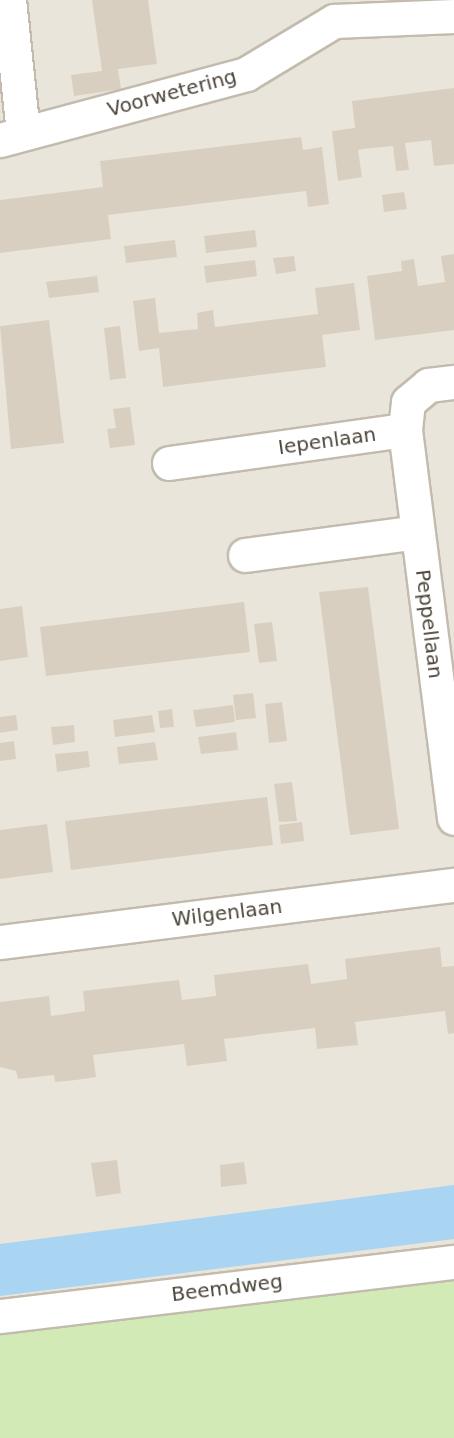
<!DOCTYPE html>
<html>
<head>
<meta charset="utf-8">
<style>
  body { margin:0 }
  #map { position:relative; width:454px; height:1438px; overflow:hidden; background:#f6f3ec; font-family:"DejaVu Sans",sans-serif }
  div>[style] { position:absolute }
  .residential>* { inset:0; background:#eae5da }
  .green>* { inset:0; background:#d2eab5 }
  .water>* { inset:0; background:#a9d4f2 }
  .building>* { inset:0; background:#d8cfc1 }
  .roads { filter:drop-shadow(2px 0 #c2bbae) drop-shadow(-2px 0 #c2bbae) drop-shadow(0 2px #c2bbae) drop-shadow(0 -2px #c2bbae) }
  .street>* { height:33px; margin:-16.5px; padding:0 16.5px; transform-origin:16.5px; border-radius:16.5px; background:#fff }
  span { translate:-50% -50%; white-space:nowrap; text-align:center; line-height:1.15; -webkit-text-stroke:6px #fff; paint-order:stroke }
  .street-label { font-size:20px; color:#4b4439 }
</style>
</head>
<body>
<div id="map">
  <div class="residential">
    <i style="clip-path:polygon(0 0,454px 0,454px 1287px,0 1340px)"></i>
  </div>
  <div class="green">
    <i style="clip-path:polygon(454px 1277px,454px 1438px,0 1438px,0 1331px)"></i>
  </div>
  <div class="water">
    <i style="clip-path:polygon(454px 1185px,454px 1239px,0 1296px,0 1244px)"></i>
  </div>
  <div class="building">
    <i style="clip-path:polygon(92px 0,148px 0,157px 64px,118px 69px,121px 89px,74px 96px,71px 75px,102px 71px)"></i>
    <i style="clip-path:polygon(454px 88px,454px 164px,434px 166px,431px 140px,405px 143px,409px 170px,396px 171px,393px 146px,363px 149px,358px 150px,362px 177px,338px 181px,332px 131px,355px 128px,352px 101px)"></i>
    <i style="clip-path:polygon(301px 137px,303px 150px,322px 147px,329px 204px,308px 207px,306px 191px,108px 215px,111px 239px,0 253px,0 200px,103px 187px,100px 161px)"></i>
    <i style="clip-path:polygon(404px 192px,407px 209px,384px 212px,382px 195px)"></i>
    <i style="clip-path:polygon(255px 230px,257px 247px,206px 253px,204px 236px)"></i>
    <i style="clip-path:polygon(175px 240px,177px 257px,126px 263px,124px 246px)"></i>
    <i style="clip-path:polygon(454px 254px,454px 330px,375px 340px,367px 276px,402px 271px,401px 261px,414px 259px,418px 286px,445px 282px,441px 256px)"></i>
    <i style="clip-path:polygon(294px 256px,296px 271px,276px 274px,273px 258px)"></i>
    <i style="clip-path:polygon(255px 260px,257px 276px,206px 283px,204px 266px)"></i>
    <i style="clip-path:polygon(97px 276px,99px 292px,49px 298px,46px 282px)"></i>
    <i style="clip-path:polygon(354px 283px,360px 330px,322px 335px,326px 367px,163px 387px,159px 348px,139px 351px,133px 301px,155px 298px,159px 333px,198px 329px,197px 313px,213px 310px,215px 327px,318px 314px,315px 288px)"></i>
    <i style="clip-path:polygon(49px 320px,64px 443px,11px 449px,0 326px)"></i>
    <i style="clip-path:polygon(120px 326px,126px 378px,110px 380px,104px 328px)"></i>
    <i style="clip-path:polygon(130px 407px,135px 445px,110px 448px,107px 429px,116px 428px,113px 409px)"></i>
    <i style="clip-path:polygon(368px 587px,399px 829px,350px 835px,319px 592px)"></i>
    <i style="clip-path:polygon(244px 602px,250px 652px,46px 676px,40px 627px)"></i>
    <i style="clip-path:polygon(22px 606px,28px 657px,0 661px,0 609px)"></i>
    <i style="clip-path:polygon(272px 622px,277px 661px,259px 663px,254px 624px)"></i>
    <i style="clip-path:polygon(253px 693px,256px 718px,236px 720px,233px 695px)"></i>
    <i style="clip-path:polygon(282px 702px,287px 741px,269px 743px,265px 704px)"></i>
    <i style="clip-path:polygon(233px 705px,235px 722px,196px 727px,193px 710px)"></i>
    <i style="clip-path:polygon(172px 709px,174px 727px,160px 728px,158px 711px)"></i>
    <i style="clip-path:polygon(16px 715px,18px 730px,0 733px,0 717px)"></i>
    <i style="clip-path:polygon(152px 715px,155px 732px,115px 737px,113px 720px)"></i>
    <i style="clip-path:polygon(74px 725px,75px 742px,53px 745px,51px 727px)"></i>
    <i style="clip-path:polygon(236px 732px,238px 750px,201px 754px,198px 737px)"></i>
    <i style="clip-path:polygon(14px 741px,16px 759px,0 761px,0 743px)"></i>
    <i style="clip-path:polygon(155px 742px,158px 760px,119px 764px,117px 747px)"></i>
    <i style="clip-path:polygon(88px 751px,90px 767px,57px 772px,55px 754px)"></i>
    <i style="clip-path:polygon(292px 782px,297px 821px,279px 822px,274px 784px)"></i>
    <i style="clip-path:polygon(267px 797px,273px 845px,71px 870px,65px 821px)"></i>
    <i style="clip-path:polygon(302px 822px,304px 841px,281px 844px,279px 825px)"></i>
    <i style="clip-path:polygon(47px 824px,53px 872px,0 879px,0 830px)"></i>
    <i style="clip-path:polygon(440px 947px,442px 967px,454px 966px,454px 1033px,448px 1034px,445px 1011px,355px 1022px,358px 1045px,317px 1049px,315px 1028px,224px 1039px,227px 1061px,187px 1066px,184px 1044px,93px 1055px,96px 1077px,76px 1080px,55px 1082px,54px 1075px,18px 1079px,16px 1071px,0 1067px,0 1002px,49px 996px,51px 1016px,85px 1011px,83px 991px,179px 980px,182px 1000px,216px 996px,214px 975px,308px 964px,311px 984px,347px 979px,345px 959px)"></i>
    <i style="clip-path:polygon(117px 1160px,121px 1193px,96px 1197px,91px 1163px)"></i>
    <i style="clip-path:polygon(244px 1162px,247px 1184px,221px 1187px,220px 1165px)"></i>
  </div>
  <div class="roads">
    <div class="street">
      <i style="left:9px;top:0;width:134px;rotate:84deg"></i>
      <i style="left:0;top:140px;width:255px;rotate:-15deg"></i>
      <i style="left:246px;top:74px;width:103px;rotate:-31.1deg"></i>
      <i style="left:334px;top:21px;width:120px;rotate:-2.4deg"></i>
      <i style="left:405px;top:430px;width:391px;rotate:82.8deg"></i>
      <i style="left:169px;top:463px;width:238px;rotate:-8deg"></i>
      <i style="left:405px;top:430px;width:28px;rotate:-84deg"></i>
      <i style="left:408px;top:402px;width:26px;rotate:-40deg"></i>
      <i style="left:428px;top:385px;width:26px;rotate:-7deg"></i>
      <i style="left:245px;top:555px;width:174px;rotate:-7.6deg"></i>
      <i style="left:0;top:942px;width:458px;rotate:-7.2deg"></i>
      <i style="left:0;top:1316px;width:457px;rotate:-6.8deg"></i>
    </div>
  </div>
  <div class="street-label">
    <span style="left:172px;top:93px;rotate:-15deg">Voorwetering</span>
    <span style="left:327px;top:441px;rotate:-8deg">Iepenlaan</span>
    <span style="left:429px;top:624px;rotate:83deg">Peppellaan</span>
    <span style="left:227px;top:913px;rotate:-7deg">Wilgenlaan</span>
    <span style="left:227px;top:1288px;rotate:-7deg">Beemdweg</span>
  </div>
</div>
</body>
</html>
